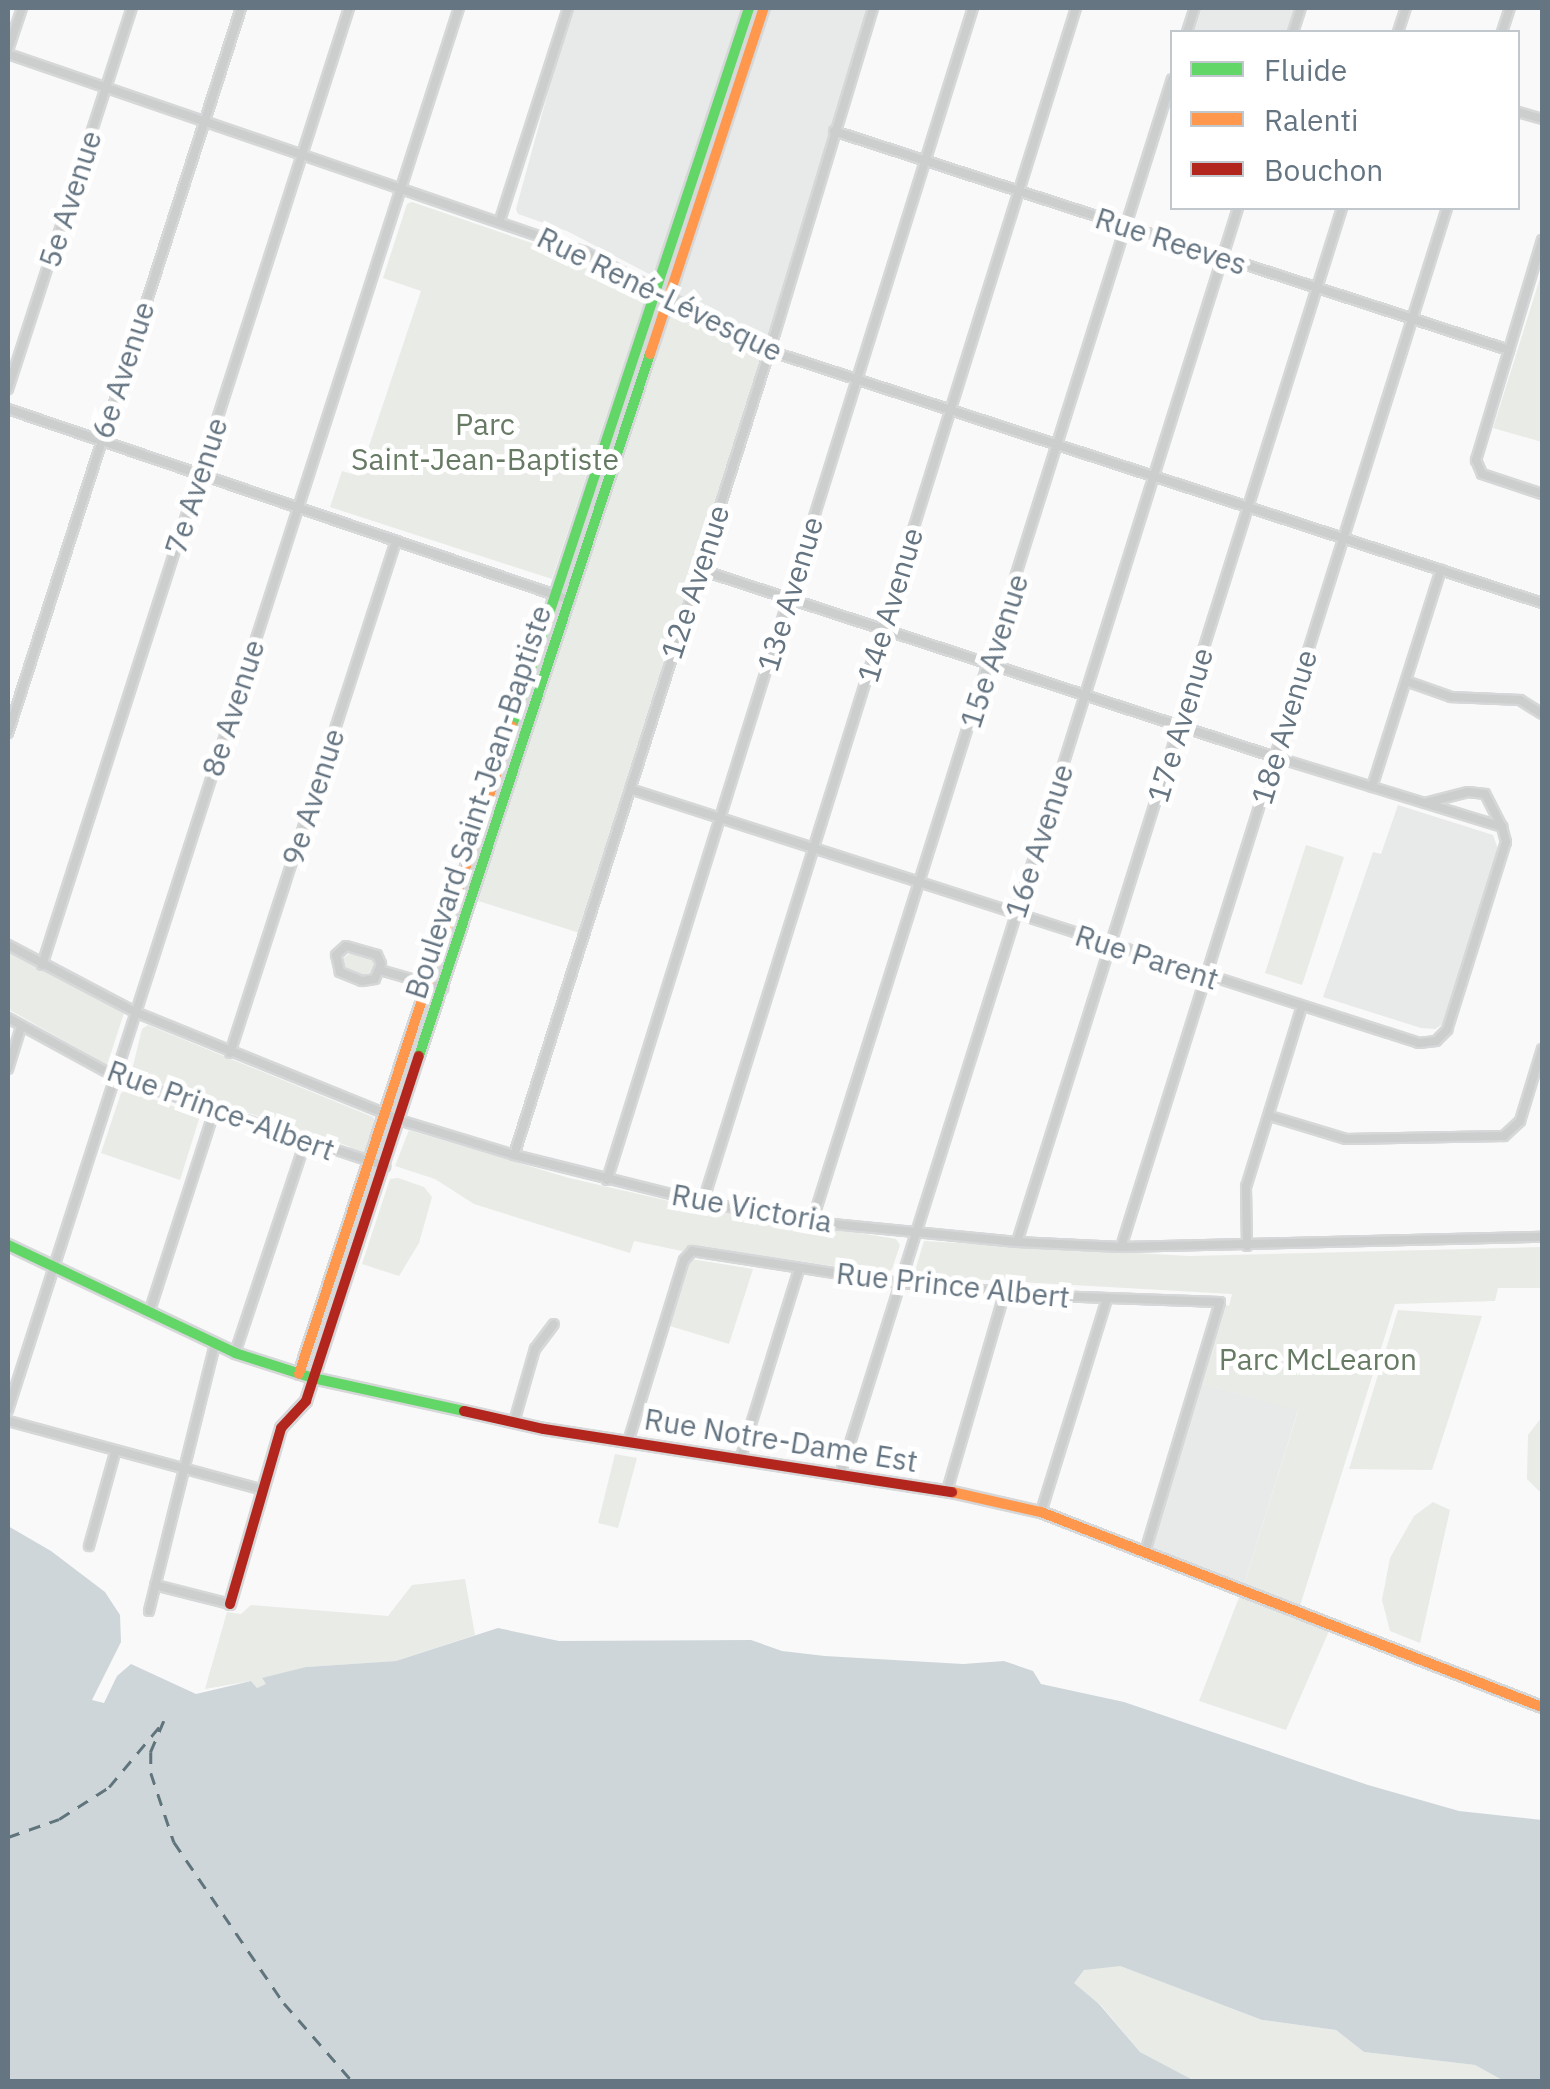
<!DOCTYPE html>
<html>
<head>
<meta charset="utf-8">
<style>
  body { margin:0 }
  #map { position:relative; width:1550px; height:2089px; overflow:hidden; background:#f9f9f9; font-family:"IBM Plex Sans",sans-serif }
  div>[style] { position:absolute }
  .built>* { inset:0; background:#e8e9e9 }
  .green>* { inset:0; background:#e8ebe6 }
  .water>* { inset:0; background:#ced6da }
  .ferry>* { height:2.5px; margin-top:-1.25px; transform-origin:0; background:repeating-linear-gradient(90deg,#60747c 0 12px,transparent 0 22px) }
  .roads { filter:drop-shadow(2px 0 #d6d7d8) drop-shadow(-2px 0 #d6d7d8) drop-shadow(0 2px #d6d7d8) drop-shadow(0 -2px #d6d7d8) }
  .street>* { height:8px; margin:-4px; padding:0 4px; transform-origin:4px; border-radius:4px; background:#cccece }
  .fast>* { height:10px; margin:-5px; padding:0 5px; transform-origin:5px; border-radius:5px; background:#63d668 }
  .slow>* { height:10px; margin:-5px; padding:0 5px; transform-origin:5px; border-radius:5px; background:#ff974d }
  .jam>* { height:10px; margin:-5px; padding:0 5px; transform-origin:5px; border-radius:5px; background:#b3261e }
  span { translate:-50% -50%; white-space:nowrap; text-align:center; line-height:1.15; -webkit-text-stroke:10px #fff; paint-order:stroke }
  .street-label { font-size:30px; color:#657582 }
  .park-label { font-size:30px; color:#677a64 }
  .frame { position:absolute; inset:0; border:10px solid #657582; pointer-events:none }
  .legend { position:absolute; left:1170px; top:30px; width:350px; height:180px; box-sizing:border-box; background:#fff; border:2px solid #c1c8cd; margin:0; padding:12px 18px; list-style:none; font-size:30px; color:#657582 }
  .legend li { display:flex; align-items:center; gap:20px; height:50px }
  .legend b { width:50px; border:2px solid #c1c8cd }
</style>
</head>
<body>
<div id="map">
  <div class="built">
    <i style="clip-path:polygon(571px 8px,749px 8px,708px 134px,654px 271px,649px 274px,567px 231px,518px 214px,516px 209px)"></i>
    <i style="clip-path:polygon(764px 8px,875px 8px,770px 351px,669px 298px)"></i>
    <i style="clip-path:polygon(1202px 8px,1297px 8px,1290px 32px,1194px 32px)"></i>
    <i style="clip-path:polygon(1398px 805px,1493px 835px,1498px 849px,1446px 1022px,1435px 1029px,1421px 1028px,1323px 997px,1373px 852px,1381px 854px)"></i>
    <i style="clip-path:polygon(1196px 1382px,1298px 1410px,1243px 1587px,1146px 1549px)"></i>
  </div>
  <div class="green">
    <i style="clip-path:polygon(412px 202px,549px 249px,645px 299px,552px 579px,330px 507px,342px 471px,359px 476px,421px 291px,383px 278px,407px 204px)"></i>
    <i style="clip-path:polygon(1542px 272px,1542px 442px,1493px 428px)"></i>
    <i style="clip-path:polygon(669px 298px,770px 351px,586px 935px,472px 899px)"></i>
    <i style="clip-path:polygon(1306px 845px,1344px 857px,1302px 985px,1265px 973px)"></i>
    <i style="clip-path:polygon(8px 952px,124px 1013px,107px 1065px,8px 1009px)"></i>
    <i style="clip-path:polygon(352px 952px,373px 960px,374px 971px,363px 975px,347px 970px,341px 960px)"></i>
    <i style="clip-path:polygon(148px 1025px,373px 1117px,377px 1123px,371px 1146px,362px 1155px,348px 1146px,131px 1074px,142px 1029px)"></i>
    <i style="clip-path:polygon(128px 1090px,200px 1116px,180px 1180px,101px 1153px,121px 1093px)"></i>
    <i style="clip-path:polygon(409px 1130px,569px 1178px,682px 1204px,896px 1239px,900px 1245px,892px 1269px,886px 1274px,691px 1245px,682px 1251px,634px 1241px,630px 1253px,474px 1204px,435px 1179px,395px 1166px)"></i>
    <i style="clip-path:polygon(398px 1178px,424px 1187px,432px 1197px,419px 1243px,399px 1276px,362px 1264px,390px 1179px)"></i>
    <i style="clip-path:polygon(924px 1241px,1189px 1256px,1542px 1247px,1542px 1288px,1498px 1288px,1495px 1301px,1395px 1304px,1299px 1609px,1332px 1624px,1286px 1730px,1199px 1701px,1243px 1587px,1298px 1411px,1196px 1382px,1220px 1303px,1229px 1306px,1232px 1294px,917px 1276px,915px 1271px)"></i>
    <i style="clip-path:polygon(691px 1259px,753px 1269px,729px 1344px,670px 1326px)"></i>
    <i style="clip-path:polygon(1398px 1310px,1482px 1316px,1432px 1470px,1349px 1469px)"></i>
    <i style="clip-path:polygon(1542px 1417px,1542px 1494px,1527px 1479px,1528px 1435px)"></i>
    <i style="clip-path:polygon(615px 1454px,637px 1458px,618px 1528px,598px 1523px)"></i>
    <i style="clip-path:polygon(1433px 1502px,1450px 1510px,1420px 1643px,1390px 1631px,1382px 1600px,1390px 1558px,1414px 1516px)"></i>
    <i style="clip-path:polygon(465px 1579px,475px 1635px,396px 1661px,306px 1667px,262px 1679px,267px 1684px,257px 1688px,251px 1681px,205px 1689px,227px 1612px,241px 1614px,251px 1605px,388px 1616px,412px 1585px)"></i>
    <i style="clip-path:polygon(1094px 1966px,1120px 1966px,1262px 2020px,1336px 2030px,1364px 2052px,1475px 2065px,1504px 2081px,1195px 2081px,1140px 2052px,1101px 2005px,1081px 1993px,1073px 1983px,1084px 1970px)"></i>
  </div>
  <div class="water">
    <i style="clip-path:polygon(8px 1526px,51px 1551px,105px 1592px,120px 1615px,121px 1642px,92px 1700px,104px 1703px,117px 1676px,131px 1664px,196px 1694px,251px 1681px,257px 1688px,266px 1684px,262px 1678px,306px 1667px,396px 1661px,498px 1628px,559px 1641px,751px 1640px,782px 1651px,825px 1656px,963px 1664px,1004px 1661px,1033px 1671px,1041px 1684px,1124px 1702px,1368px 1785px,1459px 1811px,1542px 1820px,1542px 2081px,1504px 2081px,1475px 2065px,1364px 2052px,1336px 2030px,1262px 2020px,1120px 1966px,1084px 1970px,1074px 1983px,1100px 2005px,1140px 2052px,1195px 2081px,8px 2081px)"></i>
  </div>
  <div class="ferry">
    <i style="left:8px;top:1837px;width:54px;rotate:-19.4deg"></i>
    <i style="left:59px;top:1819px;width:59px;rotate:-32.6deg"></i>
    <i style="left:109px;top:1787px;width:86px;rotate:-50.2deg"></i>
    <i style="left:164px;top:1721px;width:34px;rotate:113deg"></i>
    <i style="left:151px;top:1752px;width:21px;rotate:90deg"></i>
    <i style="left:151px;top:1773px;width:73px;rotate:71.6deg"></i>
    <i style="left:174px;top:1842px;width:195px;rotate:55.7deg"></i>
    <i style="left:284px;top:2003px;width:105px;rotate:48.9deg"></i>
  </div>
  <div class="roads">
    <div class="street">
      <i style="left:1187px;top:32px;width:25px;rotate:-72deg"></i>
      <i style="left:1293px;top:32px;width:25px;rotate:-72deg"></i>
      <i style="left:1398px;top:32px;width:25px;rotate:-72deg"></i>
      <i style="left:1502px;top:32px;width:25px;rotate:-72deg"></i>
      <i style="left:8px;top:50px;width:44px;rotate:-71.6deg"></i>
      <i style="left:8px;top:54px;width:610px;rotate:18.94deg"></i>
      <i style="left:585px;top:252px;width:210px;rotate:28.2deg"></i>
      <i style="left:770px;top:351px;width:812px;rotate:18.08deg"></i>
      <i style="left:1518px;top:112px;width:25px;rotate:16deg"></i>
      <i style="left:834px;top:131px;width:710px;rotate:17.98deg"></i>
      <i style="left:500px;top:220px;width:223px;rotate:-72.2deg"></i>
      <i style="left:1542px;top:240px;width:230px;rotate:106.7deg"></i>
      <i style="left:1476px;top:460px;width:15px;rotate:67deg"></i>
      <i style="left:1482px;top:474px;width:63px;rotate:18.4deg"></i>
      <i style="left:8px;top:389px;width:401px;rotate:-72deg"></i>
      <i style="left:8px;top:409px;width:594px;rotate:18.77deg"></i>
      <i style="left:698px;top:569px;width:607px;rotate:18.05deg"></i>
      <i style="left:1275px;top:757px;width:238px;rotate:17.1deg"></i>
      <i style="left:1502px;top:827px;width:37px;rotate:-117deg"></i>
      <i style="left:1485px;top:794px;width:17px;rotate:-173deg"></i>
      <i style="left:1468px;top:792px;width:44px;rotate:165.7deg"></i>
      <i style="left:1406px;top:681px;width:48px;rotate:19.6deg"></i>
      <i style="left:1451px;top:697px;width:69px;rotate:2.5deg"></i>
      <i style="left:1520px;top:700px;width:26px;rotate:32deg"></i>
      <i style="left:8px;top:733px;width:762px;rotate:-72.18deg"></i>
      <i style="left:1372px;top:787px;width:228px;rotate:-72.4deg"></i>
      <i style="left:630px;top:789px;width:829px;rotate:17.84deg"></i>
      <i style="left:1419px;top:1043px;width:17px;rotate:-7deg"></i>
      <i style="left:1436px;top:1041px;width:16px;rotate:-45deg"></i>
      <i style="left:1447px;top:1030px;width:197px;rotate:-72.6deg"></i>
      <i style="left:1506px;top:842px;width:16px;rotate:-105deg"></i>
      <i style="left:8px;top:945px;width:144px;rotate:27.8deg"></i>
      <i style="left:135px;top:1012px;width:296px;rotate:22.1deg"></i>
      <i style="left:409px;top:1123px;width:110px;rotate:16.9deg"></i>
      <i style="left:514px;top:1155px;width:195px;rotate:14deg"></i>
      <i style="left:703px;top:1202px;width:111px;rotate:10.4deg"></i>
      <i style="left:812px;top:1222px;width:206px;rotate:5.6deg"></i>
      <i style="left:1017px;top:1242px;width:104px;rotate:2.8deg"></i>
      <i style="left:1121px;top:1247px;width:421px;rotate:-1.4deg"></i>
      <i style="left:346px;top:946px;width:32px;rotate:16deg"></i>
      <i style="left:377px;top:955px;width:10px;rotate:66deg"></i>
      <i style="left:381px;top:964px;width:16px;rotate:112deg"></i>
      <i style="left:375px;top:979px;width:13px;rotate:171deg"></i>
      <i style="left:362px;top:981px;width:24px;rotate:-158deg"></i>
      <i style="left:340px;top:972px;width:17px;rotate:-103deg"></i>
      <i style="left:336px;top:955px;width:13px;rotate:-42deg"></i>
      <i style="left:42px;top:965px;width:1005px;rotate:-72.21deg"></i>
      <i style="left:380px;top:970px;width:66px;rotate:15.9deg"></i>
      <i style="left:8px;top:1018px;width:121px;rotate:28.7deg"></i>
      <i style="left:114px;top:1076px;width:286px;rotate:18.4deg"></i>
      <i style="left:230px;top:1053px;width:538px;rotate:-72.04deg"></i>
      <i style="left:8px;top:1069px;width:44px;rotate:-72.8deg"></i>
      <i style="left:1270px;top:1116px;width:79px;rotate:16.8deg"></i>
      <i style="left:1346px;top:1139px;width:158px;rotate:-1.1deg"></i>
      <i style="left:1504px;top:1136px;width:22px;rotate:-43deg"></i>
      <i style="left:1520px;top:1121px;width:75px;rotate:-73deg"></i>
      <i style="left:514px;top:1155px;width:862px;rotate:-72.38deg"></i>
      <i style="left:775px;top:333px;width:339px;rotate:-73.2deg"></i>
      <i style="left:607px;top:1180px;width:1228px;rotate:-72.66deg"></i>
      <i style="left:703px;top:1202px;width:1251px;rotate:-72.65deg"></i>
      <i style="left:812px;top:1222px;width:1198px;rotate:-72.52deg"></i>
      <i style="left:1017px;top:1242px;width:1084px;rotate:-72.55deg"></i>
      <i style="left:1247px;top:1246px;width:59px;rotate:-91deg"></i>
      <i style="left:1246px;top:1187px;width:189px;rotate:-72.8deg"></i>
      <i style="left:1121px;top:1247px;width:1089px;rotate:-72.58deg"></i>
      <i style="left:149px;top:1313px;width:211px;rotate:-72.1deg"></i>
      <i style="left:235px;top:1353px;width:222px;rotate:-71.6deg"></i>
      <i style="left:8px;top:1410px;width:1473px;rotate:-72.17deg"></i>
      <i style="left:8px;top:1421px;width:265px;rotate:15.1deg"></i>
      <i style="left:514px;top:1422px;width:76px;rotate:-74deg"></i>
      <i style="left:535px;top:1349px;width:31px;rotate:-53deg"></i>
      <i style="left:628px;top:1442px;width:190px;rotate:-72.9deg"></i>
      <i style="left:684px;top:1260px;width:12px;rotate:-48deg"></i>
      <i style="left:692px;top:1251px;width:209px;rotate:8.8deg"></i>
      <i style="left:899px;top:1283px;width:155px;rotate:4.8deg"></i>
      <i style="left:1053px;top:1296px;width:167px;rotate:2.1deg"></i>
      <i style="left:1220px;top:1302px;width:258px;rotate:106.7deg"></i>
      <i style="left:740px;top:1460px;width:200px;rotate:-72.8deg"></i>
      <i style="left:840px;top:1475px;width:1328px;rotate:-72.56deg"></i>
      <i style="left:947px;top:1491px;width:207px;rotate:-73.8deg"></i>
      <i style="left:1041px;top:1512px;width:223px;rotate:-72.8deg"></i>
      <i style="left:89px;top:1546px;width:97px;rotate:-74.4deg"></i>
      <i style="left:155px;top:1585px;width:77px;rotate:14.2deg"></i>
      <i style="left:149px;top:1611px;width:275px;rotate:-76.1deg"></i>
    </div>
    <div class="fast">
      <i style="left:512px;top:726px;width:756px;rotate:-71.73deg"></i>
      <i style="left:419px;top:1056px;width:739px;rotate:-71.79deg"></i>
      <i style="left:8px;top:1245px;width:251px;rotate:25.4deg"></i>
      <i style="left:235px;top:1353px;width:82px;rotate:17.8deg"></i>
      <i style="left:313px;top:1378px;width:155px;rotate:12.3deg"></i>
    </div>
    <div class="slow">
      <i style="left:650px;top:354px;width:364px;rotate:-71.8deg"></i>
      <i style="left:299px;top:1374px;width:682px;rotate:-71.8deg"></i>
      <i style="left:952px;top:1492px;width:91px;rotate:12.7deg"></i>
      <i style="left:1041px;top:1512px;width:538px;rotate:21.27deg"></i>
    </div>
    <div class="jam">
      <i style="left:464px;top:1411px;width:82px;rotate:12.7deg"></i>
      <i style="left:544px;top:1429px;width:413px;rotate:8.8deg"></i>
      <i style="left:230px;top:1604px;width:183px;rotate:-73.8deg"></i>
      <i style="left:281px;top:1428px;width:37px;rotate:-47deg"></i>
      <i style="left:306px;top:1401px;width:363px;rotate:-71.9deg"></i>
    </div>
  </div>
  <div class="street-label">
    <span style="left:70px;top:199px;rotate:-72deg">5e Avenue</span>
    <span style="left:1171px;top:241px;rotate:18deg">Rue Reeves</span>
    <span style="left:660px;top:294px;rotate:26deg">Rue René-Lévesque</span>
    <span style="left:123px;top:370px;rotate:-72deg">6e Avenue</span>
    <span style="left:196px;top:486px;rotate:-72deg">7e Avenue</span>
    <span style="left:695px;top:582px;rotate:-72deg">12e Avenue</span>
    <span style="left:790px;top:594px;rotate:-73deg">13e Avenue</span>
    <span style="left:890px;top:605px;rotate:-73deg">14e Avenue</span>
    <span style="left:994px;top:651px;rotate:-72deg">15e Avenue</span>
    <span style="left:233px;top:708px;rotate:-72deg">8e Avenue</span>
    <span style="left:1180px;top:725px;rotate:-73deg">17e Avenue</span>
    <span style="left:1284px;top:727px;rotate:-73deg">18e Avenue</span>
    <span style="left:313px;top:797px;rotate:-72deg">9e Avenue</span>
    <span style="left:478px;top:802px;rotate:-72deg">Boulevard Saint-Jean-Baptiste</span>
    <span style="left:1039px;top:841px;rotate:-72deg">16e Avenue</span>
    <span style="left:1147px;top:957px;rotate:18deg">Rue Parent</span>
    <span style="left:221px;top:1110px;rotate:20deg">Rue Prince-Albert</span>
    <span style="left:752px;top:1208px;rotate:10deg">Rue Victoria</span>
    <span style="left:953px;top:1285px;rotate:6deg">Rue Prince Albert</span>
    <span style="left:781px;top:1440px;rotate:9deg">Rue Notre-Dame Est</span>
  </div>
  <div class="park-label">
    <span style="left:485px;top:441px">Parc<br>Saint-Jean-Baptiste</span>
    <span style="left:1318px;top:1359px">Parc McLearon</span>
  </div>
  <div class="frame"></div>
  <ul class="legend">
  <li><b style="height:12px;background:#63d668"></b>Fluide</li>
  <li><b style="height:12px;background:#ff974d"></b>Ralenti</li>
  <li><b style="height:12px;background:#b3261e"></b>Bouchon</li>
  </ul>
</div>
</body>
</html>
